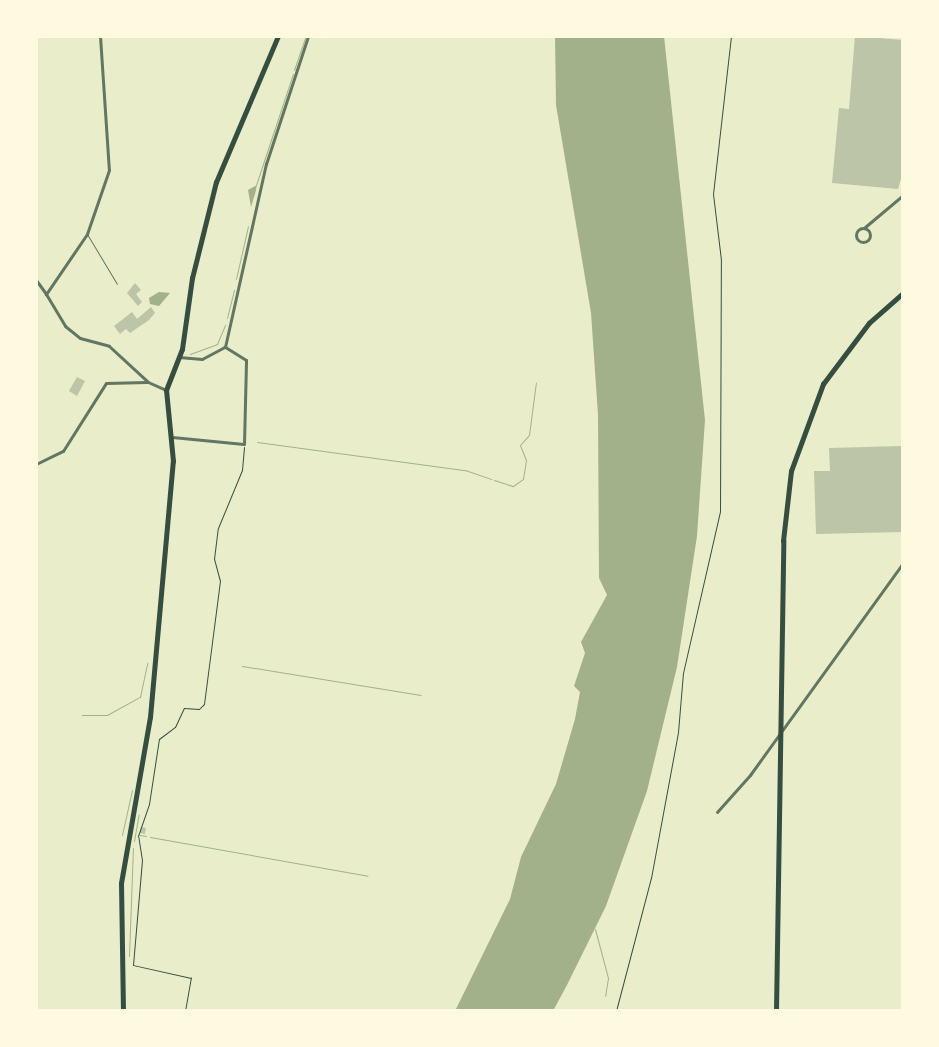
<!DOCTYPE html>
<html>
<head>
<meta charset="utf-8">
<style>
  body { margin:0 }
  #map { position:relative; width:939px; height:1047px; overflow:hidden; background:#e9edc9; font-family:Quicksand,sans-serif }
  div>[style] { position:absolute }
  .water>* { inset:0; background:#a3b18a }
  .stream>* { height:1px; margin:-0.5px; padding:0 0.5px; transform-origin:0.5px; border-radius:0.5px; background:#a3b18a }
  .building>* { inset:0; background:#bcc5a7 }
  .path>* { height:1px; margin:-0.5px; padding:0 0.5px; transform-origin:0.5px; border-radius:0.5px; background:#344e41 }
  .service>* { height:1px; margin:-0.5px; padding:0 0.5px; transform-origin:0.5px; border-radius:0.5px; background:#617663 }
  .minor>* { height:3px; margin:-1.5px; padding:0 1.5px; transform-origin:1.5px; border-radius:1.5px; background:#617663 }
  .minor>.ring { margin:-1.5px; padding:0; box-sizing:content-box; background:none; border:3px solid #617663; border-radius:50% }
  .secondary>* { height:4.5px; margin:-2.25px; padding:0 2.25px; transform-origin:2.25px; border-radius:2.25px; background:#344e41 }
  .primary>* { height:5px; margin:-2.5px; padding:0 2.5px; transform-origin:2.5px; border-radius:2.5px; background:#344e41 }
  span { translate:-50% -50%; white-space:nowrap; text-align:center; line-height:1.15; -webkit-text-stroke:5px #fefae0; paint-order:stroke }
  .frame { position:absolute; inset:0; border:38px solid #fefae0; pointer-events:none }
</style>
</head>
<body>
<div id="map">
  <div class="water">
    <i style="clip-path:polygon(555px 36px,664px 36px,705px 420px,697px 536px,677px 667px,647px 791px,606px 906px,567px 985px,553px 1011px,455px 1011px,510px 899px,521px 857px,556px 784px,575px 719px,580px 692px,574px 686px,585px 653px,581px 642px,607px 595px,599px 578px,598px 415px,591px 313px,556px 105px)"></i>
    <i style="clip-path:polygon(257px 185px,255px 194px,251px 207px,248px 190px)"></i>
    <i style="clip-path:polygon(159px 292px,170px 293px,159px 306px,150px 304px,149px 298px)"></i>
  </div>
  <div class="stream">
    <i style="left:294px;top:70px;width:36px;rotate:-71deg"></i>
    <i style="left:256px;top:185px;width:117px;rotate:-71.6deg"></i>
    <i style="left:236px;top:279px;width:54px;rotate:-77.2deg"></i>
    <i style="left:227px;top:318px;width:29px;rotate:-76deg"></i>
    <i style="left:190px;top:354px;width:29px;rotate:-20deg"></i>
    <i style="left:217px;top:344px;width:21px;rotate:-67deg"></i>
    <i style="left:257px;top:442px;width:210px;rotate:7.7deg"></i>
    <i style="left:465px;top:470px;width:28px;rotate:19deg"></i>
    <i style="left:494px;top:480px;width:20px;rotate:18deg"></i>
    <i style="left:513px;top:486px;width:12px;rotate:-35deg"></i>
    <i style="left:523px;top:479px;width:19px;rotate:-81deg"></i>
    <i style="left:526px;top:460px;width:16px;rotate:-112deg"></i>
    <i style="left:520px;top:445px;width:13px;rotate:-48deg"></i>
    <i style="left:529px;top:435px;width:53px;rotate:-82.5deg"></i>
    <i style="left:242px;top:666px;width:181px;rotate:9.2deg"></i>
    <i style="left:82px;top:715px;width:25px"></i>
    <i style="left:107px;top:715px;width:38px;rotate:-29deg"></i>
    <i style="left:140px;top:697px;width:35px;rotate:-78deg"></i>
    <i style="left:122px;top:835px;width:46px;rotate:-77.5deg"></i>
    <i style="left:140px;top:835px;width:6px;rotate:9deg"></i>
    <i style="left:150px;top:837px;width:221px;rotate:10.1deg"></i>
    <i style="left:134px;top:841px;width:27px;rotate:-80deg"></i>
    <i style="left:595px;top:929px;width:51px;rotate:75.1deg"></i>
    <i style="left:608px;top:978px;width:18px;rotate:99deg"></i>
    <i style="left:129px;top:956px;width:108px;rotate:-87.9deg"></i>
  </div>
  <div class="building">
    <i style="clip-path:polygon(855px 36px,903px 40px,903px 171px,898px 189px,832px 183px,839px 108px,849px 109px)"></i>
    <i style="clip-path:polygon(135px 283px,141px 290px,136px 294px,142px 302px,138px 306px,127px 293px)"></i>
    <i style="clip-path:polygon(151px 307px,155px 313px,149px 320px,130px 333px,126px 329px,120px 334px,114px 326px,132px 312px,137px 319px)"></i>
    <i style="clip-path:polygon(77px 377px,85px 381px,77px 396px,69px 391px)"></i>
    <i style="clip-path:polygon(903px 446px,903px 532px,816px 534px,814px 471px,830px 471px,829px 448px)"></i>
    <i style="clip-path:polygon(141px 827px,146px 828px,145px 834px,140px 833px)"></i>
  </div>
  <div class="path">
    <i style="left:185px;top:1011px;width:34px;rotate:-80deg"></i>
    <i style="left:191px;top:978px;width:59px;rotate:-167.4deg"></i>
    <i style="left:133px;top:965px;width:105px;rotate:-85.1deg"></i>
    <i style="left:142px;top:860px;width:24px;rotate:-99deg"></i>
    <i style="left:138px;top:836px;width:34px;rotate:-71deg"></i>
    <i style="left:149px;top:804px;width:66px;rotate:-81.3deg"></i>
    <i style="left:159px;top:739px;width:20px;rotate:-37deg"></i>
    <i style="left:175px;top:727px;width:21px;rotate:-65deg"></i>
    <i style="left:184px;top:708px;width:15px;rotate:4deg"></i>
    <i style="left:199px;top:709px;width:7px;rotate:-45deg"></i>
    <i style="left:204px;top:704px;width:124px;rotate:-82.6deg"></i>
    <i style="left:220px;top:581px;width:23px;rotate:-105deg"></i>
    <i style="left:214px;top:559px;width:31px;rotate:-83deg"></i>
    <i style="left:218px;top:528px;width:63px;rotate:-67.5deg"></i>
    <i style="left:242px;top:470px;width:23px;rotate:-85deg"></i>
    <i style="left:616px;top:1011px;width:138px;rotate:-75.3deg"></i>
    <i style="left:651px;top:878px;width:148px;rotate:-79.5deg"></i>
    <i style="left:678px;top:732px;width:59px;rotate:-85.2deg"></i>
    <i style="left:683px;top:673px;width:165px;rotate:-77.1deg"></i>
    <i style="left:720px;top:512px;width:252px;rotate:-89.8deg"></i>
    <i style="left:721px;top:260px;width:66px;rotate:-96.9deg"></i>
    <i style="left:713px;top:194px;width:159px;rotate:-83.5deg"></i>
  </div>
  <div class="service">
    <i style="left:87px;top:234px;width:58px;rotate:59deg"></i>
  </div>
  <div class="minor">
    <i style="left:100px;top:36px;width:134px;rotate:86.2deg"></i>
    <i style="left:109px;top:170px;width:68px;rotate:109deg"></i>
    <i style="left:87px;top:234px;width:73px;rotate:124.3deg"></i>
    <i style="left:46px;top:294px;width:37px;rotate:59deg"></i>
    <i style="left:65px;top:326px;width:19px;rotate:39deg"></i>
    <i style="left:80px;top:338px;width:30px;rotate:15deg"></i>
    <i style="left:109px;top:346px;width:53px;rotate:42.7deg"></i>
    <i style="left:148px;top:382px;width:20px;rotate:24deg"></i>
    <i style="left:865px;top:227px;width:50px;rotate:-40.1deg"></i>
    <i class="ring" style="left:856px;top:228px;width:11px;height:11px"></i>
    <i style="left:36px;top:280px;width:17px;rotate:54deg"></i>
    <i style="left:225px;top:347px;width:188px;rotate:-77.4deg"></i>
    <i style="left:266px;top:164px;width:135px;rotate:-71.8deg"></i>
    <i style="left:179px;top:357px;width:23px;rotate:5deg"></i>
    <i style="left:202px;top:359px;width:26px;rotate:-28deg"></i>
    <i style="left:172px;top:437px;width:72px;rotate:5.6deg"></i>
    <i style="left:244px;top:444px;width:84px;rotate:-88.6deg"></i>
    <i style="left:246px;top:360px;width:25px;rotate:-148deg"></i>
    <i style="left:36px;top:464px;width:30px;rotate:-26deg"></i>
    <i style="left:63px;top:451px;width:80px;rotate:-57.7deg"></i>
    <i style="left:106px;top:383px;width:41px;rotate:-1.4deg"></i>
    <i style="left:717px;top:812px;width:50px;rotate:-48.3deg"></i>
    <i style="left:750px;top:775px;width:261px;rotate:-54.2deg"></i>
  </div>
  <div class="secondary">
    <i style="left:776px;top:1011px;width:470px;rotate:-89.1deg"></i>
    <i style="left:783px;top:541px;width:70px;rotate:-83.5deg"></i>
    <i style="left:791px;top:471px;width:93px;rotate:-69.8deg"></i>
    <i style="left:823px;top:384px;width:76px;rotate:-53deg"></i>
    <i style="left:869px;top:323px;width:45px;rotate:-41.4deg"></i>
  </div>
  <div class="primary">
    <i style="left:123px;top:1011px;width:128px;rotate:-90.9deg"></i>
    <i style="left:121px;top:883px;width:169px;rotate:-80.1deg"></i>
    <i style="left:150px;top:717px;width:257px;rotate:-84.9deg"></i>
    <i style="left:173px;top:461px;width:71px;rotate:-95.6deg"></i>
    <i style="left:166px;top:390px;width:44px;rotate:-68.7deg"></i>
    <i style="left:182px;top:349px;width:72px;rotate:-82deg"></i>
    <i style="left:192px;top:278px;width:99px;rotate:-76deg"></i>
    <i style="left:216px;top:182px;width:159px;rotate:-67deg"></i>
  </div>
  <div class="frame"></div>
</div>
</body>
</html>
